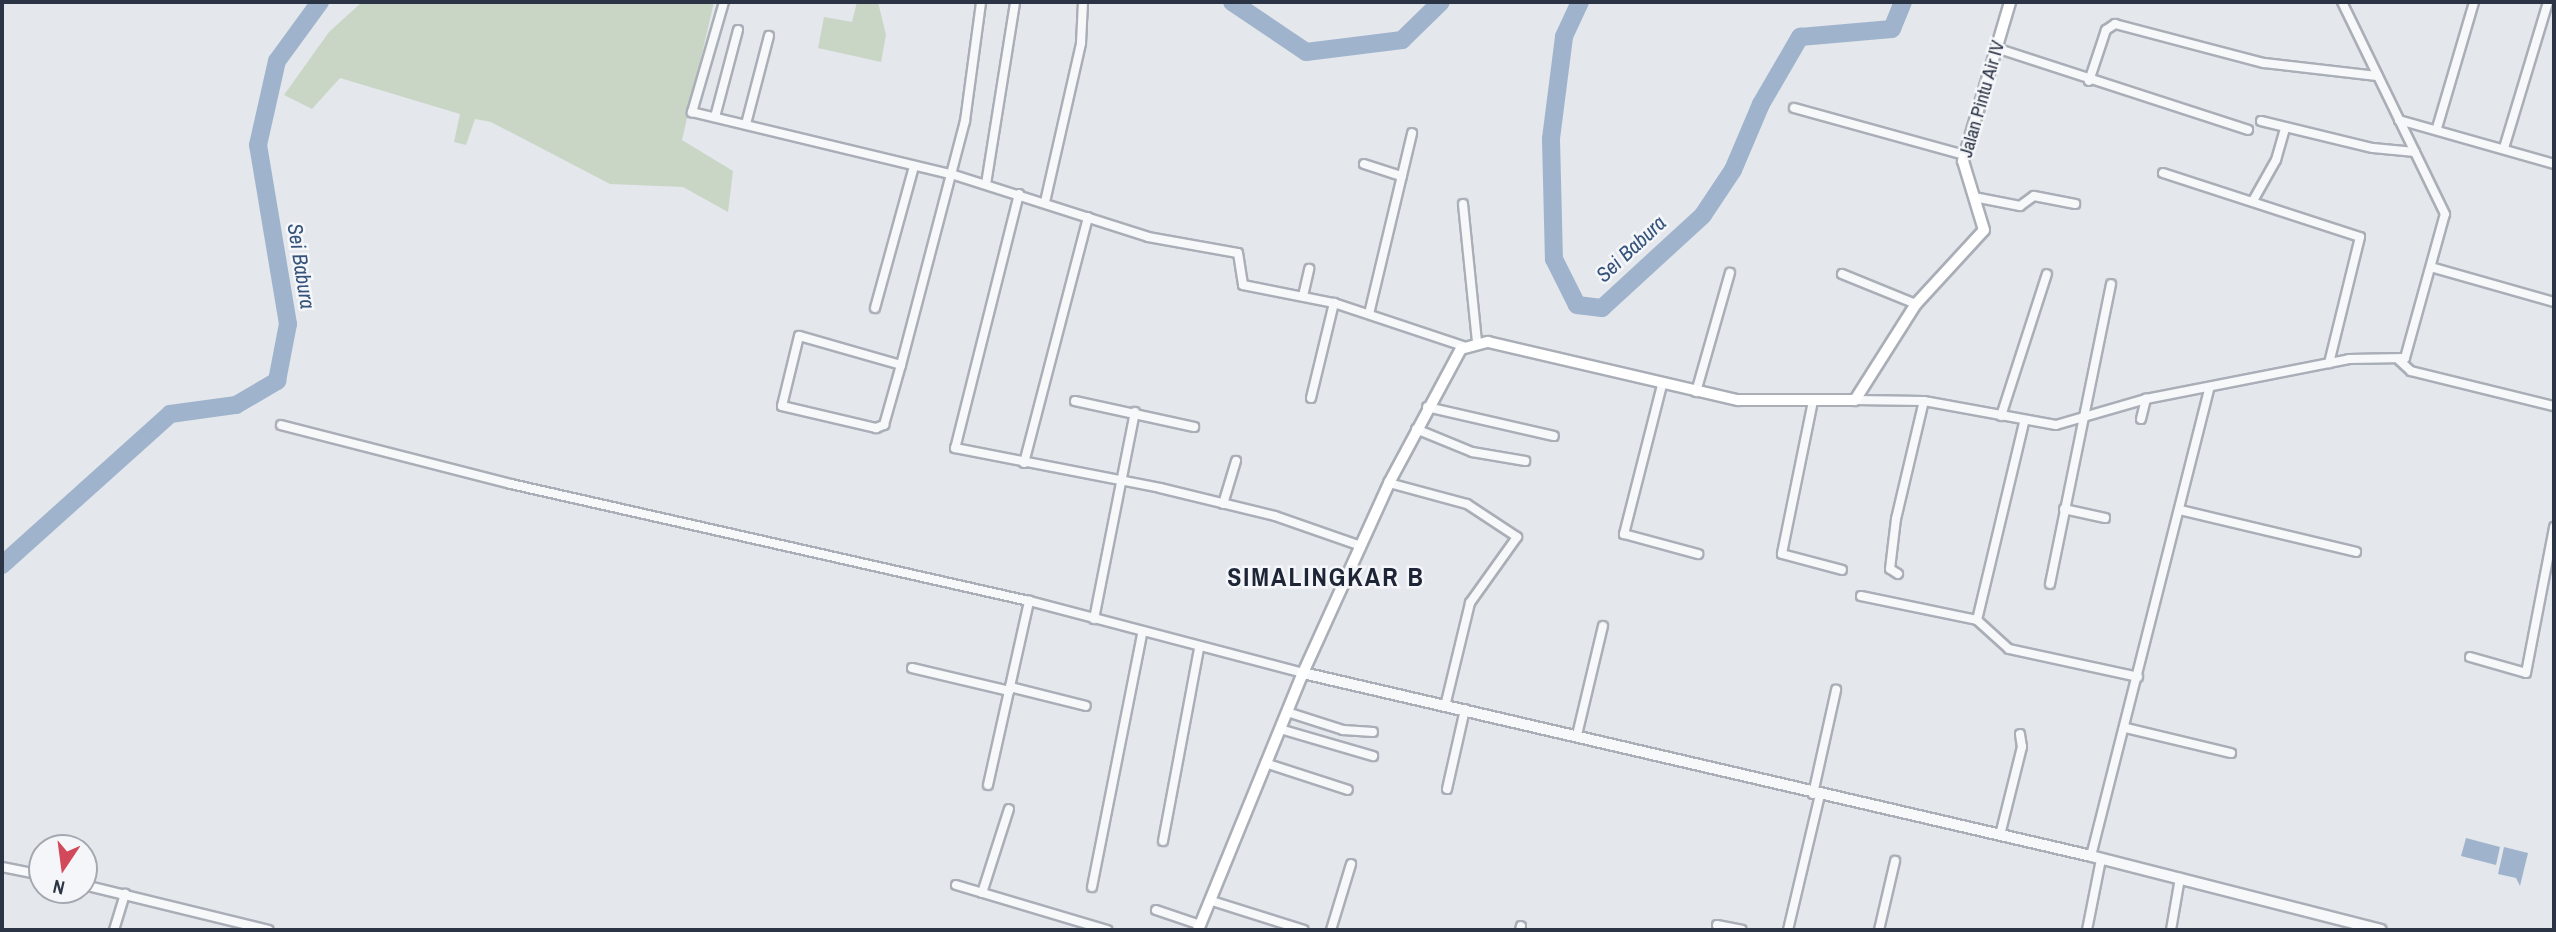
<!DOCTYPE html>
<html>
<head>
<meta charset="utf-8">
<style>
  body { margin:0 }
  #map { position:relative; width:2556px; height:932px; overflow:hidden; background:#e4e7ec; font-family:"Archivo Narrow",sans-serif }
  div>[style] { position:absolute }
  .green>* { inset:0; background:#c9d6c5 }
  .water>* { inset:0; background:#9fb4cc }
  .river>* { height:18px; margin:-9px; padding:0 9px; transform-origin:9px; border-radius:9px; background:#9fb4cc }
  .roads { filter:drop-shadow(2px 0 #a9aeb7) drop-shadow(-2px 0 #a9aeb7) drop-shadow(0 2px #a9aeb7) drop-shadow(0 -2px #a9aeb7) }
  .minor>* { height:8px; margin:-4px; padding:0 4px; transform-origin:4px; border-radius:4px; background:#f7f8fa }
  .tertiary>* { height:10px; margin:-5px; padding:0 5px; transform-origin:5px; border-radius:5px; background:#f7f8fa }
  .secondary>* { height:10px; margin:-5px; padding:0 5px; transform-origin:5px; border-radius:5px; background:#fff }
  span { translate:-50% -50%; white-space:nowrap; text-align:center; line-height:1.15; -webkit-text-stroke:5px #f4f6f9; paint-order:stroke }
  .street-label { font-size:19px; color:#2b3445 }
  .water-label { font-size:21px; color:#34527a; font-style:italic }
  .district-label { font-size:26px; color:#1d2536; font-weight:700; letter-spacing:2px }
  .frame { position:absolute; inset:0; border:4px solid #2b3445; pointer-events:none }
  .north { position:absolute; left:28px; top:834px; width:70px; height:70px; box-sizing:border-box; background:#f4f6f9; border:2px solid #a4a8b1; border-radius:50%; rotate:193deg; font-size:19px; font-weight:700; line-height:28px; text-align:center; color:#2b3445 }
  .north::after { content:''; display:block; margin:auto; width:24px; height:32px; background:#d1495b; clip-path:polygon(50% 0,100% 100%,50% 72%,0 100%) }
</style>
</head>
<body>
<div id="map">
  <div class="green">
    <i style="clip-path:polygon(362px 2px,714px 2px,682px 140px,733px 171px,728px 212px,683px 187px,610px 184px,491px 122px,475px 119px,466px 145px,454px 142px,460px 114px,340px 78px,312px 109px,284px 95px,329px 32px)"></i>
    <i style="clip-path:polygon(857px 2px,878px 2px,886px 35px,881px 62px,818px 48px,824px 17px,852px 22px)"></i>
  </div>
  <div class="water">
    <i style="clip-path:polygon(2466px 838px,2500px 847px,2496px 865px,2461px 856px)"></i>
    <i style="clip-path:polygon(2504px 847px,2528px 853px,2520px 886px,2516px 878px,2498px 874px)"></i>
  </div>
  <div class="river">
    <i style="left:1232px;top:2px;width:89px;rotate:34deg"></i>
    <i style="left:1306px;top:52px;width:97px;rotate:-7.1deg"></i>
    <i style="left:1402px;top:40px;width:54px;rotate:-44.3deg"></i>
    <i style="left:1580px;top:2px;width:38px;rotate:115deg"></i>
    <i style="left:1564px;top:37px;width:103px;rotate:97.3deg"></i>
    <i style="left:1551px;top:139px;width:120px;rotate:88.6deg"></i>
    <i style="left:1554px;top:259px;width:51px;rotate:63.4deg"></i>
    <i style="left:1577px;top:305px;width:25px;rotate:7deg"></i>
    <i style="left:1602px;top:308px;width:137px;rotate:-42.6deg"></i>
    <i style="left:1703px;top:215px;width:54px;rotate:-56.3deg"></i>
    <i style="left:1733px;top:170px;width:72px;rotate:-67deg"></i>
    <i style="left:1761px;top:104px;width:78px;rotate:-59.8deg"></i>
    <i style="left:1800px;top:37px;width:92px;rotate:-5deg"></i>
    <i style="left:1892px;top:29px;width:29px;rotate:-68deg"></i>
    <i style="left:2px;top:565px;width:226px;rotate:-41.9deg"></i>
    <i style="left:170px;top:414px;width:67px;rotate:-7.8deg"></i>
    <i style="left:236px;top:405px;width:48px;rotate:-30.3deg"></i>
    <i style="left:277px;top:381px;width:58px;rotate:-79.1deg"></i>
    <i style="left:288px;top:324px;width:181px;rotate:-99.5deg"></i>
    <i style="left:258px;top:145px;width:86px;rotate:-77.3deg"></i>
    <i style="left:277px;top:61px;width:73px;rotate:-53.9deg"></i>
  </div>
  <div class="roads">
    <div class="minor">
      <i style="left:724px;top:2px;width:115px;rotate:106.2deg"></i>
      <i style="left:692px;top:112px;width:266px;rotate:13.5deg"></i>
      <i style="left:951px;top:174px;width:207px;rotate:17.7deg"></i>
      <i style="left:1148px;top:237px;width:91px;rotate:10.1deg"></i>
      <i style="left:1238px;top:253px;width:32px;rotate:81deg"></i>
      <i style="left:1243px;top:285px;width:93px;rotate:11.2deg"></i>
      <i style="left:1334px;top:303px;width:136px;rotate:18.4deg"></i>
      <i style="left:1996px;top:48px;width:265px;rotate:18deg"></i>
      <i style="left:2089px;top:81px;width:54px;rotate:-71.6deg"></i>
      <i style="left:2106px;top:30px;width:11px;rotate:-34deg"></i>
      <i style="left:2115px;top:24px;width:154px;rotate:14.7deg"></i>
      <i style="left:2264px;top:63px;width:114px;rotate:6.6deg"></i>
      <i style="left:1794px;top:108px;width:177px;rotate:15.4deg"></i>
      <i style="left:715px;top:117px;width:90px;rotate:-75.2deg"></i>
      <i style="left:2399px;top:120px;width:161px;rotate:15.8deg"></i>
      <i style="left:2261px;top:121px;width:115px;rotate:13.6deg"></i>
      <i style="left:2373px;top:148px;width:42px;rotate:5.4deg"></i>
      <i style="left:746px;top:124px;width:91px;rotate:-75.4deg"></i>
      <i style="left:2437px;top:128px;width:131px;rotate:-73.6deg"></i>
      <i style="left:2504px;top:148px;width:152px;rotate:-73.2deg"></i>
      <i style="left:1364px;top:164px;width:40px;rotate:18deg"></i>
      <i style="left:2163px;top:173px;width:207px;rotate:18deg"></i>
      <i style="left:2360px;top:237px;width:130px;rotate:103.8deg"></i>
      <i style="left:986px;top:184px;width:184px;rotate:-80.9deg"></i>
      <i style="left:1019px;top:194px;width:262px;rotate:104.1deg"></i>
      <i style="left:955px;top:448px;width:209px;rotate:11deg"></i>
      <i style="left:1160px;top:488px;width:118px;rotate:13.7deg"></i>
      <i style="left:1275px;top:516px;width:91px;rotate:19.2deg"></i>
      <i style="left:1974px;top:197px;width:47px;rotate:11.1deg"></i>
      <i style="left:2020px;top:206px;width:17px;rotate:-36deg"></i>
      <i style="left:2034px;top:196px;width:42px;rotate:11deg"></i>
      <i style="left:2254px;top:199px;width:45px;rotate:-60.6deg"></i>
      <i style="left:2276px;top:160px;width:32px;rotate:-74deg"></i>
      <i style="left:1045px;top:202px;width:163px;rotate:-77.2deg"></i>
      <i style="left:1081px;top:43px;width:41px;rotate:-87.2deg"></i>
      <i style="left:1463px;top:204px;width:138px;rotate:84.2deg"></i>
      <i style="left:2434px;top:268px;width:125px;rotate:15.8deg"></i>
      <i style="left:1842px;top:274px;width:80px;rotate:22.1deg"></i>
      <i style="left:1303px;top:296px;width:28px;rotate:-77deg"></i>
      <i style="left:875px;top:308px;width:147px;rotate:-74.6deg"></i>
      <i style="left:1369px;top:314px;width:186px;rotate:-76.6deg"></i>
      <i style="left:2399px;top:360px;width:16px;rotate:43deg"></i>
      <i style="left:2411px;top:371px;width:147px;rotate:13.8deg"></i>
      <i style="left:901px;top:365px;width:106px;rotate:-164.1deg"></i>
      <i style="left:799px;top:336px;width:72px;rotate:103.7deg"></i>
      <i style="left:782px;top:406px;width:97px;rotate:13.2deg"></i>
      <i style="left:876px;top:428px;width:9px;rotate:-21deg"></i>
      <i style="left:884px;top:425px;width:62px;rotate:-74.2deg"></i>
      <i style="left:901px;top:365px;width:252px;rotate:-75.3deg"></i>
      <i style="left:965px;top:121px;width:120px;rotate:-82.3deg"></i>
      <i style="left:1662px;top:385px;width:154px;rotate:104.3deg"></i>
      <i style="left:1624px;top:534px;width:77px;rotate:15.1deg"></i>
      <i style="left:1696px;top:392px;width:124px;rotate:-74.1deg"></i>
      <i style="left:1311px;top:398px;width:98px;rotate:-76.4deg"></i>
      <i style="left:1855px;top:400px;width:69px;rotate:0.8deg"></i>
      <i style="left:1924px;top:401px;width:134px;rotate:10.3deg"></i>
      <i style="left:2056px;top:425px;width:94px;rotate:-16.1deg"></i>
      <i style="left:2146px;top:399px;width:207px;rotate:-11.1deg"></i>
      <i style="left:2349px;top:359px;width:56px;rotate:-1deg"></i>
      <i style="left:2405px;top:358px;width:149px;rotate:-74.5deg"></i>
      <i style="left:2445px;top:214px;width:236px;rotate:-115.9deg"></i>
      <i style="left:1075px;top:401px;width:122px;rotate:12.3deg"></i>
      <i style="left:1813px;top:401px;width:156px;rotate:101.5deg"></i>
      <i style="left:1782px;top:554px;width:62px;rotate:14.9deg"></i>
      <i style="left:1427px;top:407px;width:130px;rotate:12.9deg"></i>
      <i style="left:2001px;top:416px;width:149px;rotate:-72.1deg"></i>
      <i style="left:2141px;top:419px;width:21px;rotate:-76deg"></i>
      <i style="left:281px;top:425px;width:237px;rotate:14.4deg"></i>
      <i style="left:511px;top:484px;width:531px;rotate:12.73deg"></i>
      <i style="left:1029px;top:601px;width:283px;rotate:14.7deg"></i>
      <i style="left:1416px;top:429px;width:61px;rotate:22.3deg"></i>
      <i style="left:1472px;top:452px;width:54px;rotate:9.6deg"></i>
      <i style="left:1024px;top:463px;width:254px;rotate:-75.4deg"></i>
      <i style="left:1389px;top:483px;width:81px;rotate:15.1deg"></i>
      <i style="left:1467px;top:504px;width:60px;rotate:33.4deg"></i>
      <i style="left:1517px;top:537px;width:81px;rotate:125.5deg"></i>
      <i style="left:1470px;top:603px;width:106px;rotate:103.6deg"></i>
      <i style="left:1223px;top:504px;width:45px;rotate:-73.2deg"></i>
      <i style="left:2064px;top:509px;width:42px;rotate:12.4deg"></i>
      <i style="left:2180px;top:510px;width:181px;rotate:13.4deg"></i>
      <i style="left:1898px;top:574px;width:9px;rotate:-148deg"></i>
      <i style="left:1890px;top:569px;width:50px;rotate:-83.2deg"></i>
      <i style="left:1896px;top:519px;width:121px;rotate:-76.7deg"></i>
      <i style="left:2050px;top:584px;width:306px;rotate:-78.5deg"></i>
      <i style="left:1861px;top:596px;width:118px;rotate:11.7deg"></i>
      <i style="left:1977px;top:620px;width:43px;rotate:42.2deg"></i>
      <i style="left:2009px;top:649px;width:132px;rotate:12.2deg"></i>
      <i style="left:1094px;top:619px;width:211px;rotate:-78.8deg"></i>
      <i style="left:1977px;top:620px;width:203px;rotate:-76.6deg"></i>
      <i style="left:2470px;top:657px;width:58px;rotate:15.9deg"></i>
      <i style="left:2526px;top:673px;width:149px;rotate:-79.1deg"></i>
      <i style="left:912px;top:668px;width:100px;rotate:13.3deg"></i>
      <i style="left:1010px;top:687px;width:78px;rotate:14deg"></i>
      <i style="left:1287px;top:712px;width:59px;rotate:17.8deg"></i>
      <i style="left:1343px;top:730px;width:30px;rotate:4deg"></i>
      <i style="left:2126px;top:728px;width:108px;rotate:13.4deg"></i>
      <i style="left:1280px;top:729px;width:97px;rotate:16.2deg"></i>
      <i style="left:1577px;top:735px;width:112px;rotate:-76.6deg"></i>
      <i style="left:1265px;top:763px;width:87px;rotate:18deg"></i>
      <i style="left:988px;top:785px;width:189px;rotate:-77.4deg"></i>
      <i style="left:1447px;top:789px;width:82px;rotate:-77.3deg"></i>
      <i style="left:1813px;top:794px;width:107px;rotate:-77.5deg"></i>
      <i style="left:2000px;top:835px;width:91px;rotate:-76deg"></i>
      <i style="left:2022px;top:747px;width:13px;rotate:-99deg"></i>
      <i style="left:1163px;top:841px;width:196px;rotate:-79.4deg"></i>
      <i style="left:2091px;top:856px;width:482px;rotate:-75.8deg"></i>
      <i style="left:2px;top:867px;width:41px;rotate:11.3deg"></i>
      <i style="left:84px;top:885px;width:190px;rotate:13.7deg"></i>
      <i style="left:956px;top:885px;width:158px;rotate:16.6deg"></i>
      <i style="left:1092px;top:887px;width:258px;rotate:-78.8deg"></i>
      <i style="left:982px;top:893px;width:88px;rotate:-72.2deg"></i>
      <i style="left:1212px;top:901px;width:96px;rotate:17.5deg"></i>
      <i style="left:1156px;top:910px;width:46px;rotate:18.8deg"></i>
      <i style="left:1717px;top:925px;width:25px;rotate:11deg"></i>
      <i style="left:114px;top:930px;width:38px;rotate:-73deg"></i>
      <i style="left:1331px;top:930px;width:69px;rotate:-73.1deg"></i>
      <i style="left:1520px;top:930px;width:4px;rotate:-76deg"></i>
      <i style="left:1788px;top:930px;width:139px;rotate:-76.7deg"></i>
      <i style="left:1879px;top:930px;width:71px;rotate:-76.9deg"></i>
      <i style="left:2087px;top:930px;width:72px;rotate:-78.8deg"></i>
      <i style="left:2171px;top:930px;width:53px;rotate:-80.2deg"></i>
    </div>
    <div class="tertiary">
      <i style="left:1303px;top:673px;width:809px;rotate:13.07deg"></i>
      <i style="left:2091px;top:856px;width:299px;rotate:14.3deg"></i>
    </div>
    <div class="secondary">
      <i style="left:1198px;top:930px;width:278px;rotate:-67.8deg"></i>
      <i style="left:1303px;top:673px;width:209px;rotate:-65.6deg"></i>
      <i style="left:1389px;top:483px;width:152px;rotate:-61.8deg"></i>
      <i style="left:1461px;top:349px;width:28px;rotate:-15deg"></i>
      <i style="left:1488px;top:342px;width:257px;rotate:13.1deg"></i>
      <i style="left:1738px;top:400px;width:117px"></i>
      <i style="left:1855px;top:400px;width:114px;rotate:-57.6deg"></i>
      <i style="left:1916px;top:304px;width:100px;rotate:-47.4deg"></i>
      <i style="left:1984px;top:230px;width:72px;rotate:-106.9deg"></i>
      <i style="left:1963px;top:161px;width:166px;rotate:-73.5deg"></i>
    </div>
  </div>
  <div class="street-label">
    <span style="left:1982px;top:99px;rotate:-74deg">Jalan Pintu Air IV</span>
  </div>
  <div class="water-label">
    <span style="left:1631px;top:249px;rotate:-43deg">Sei Babura</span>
    <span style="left:301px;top:266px;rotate:81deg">Sei Babura</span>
  </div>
  <div class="district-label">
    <span style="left:1326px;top:577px">SIMALINGKAR B</span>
  </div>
  <div class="frame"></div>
  <div class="north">N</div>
</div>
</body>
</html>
